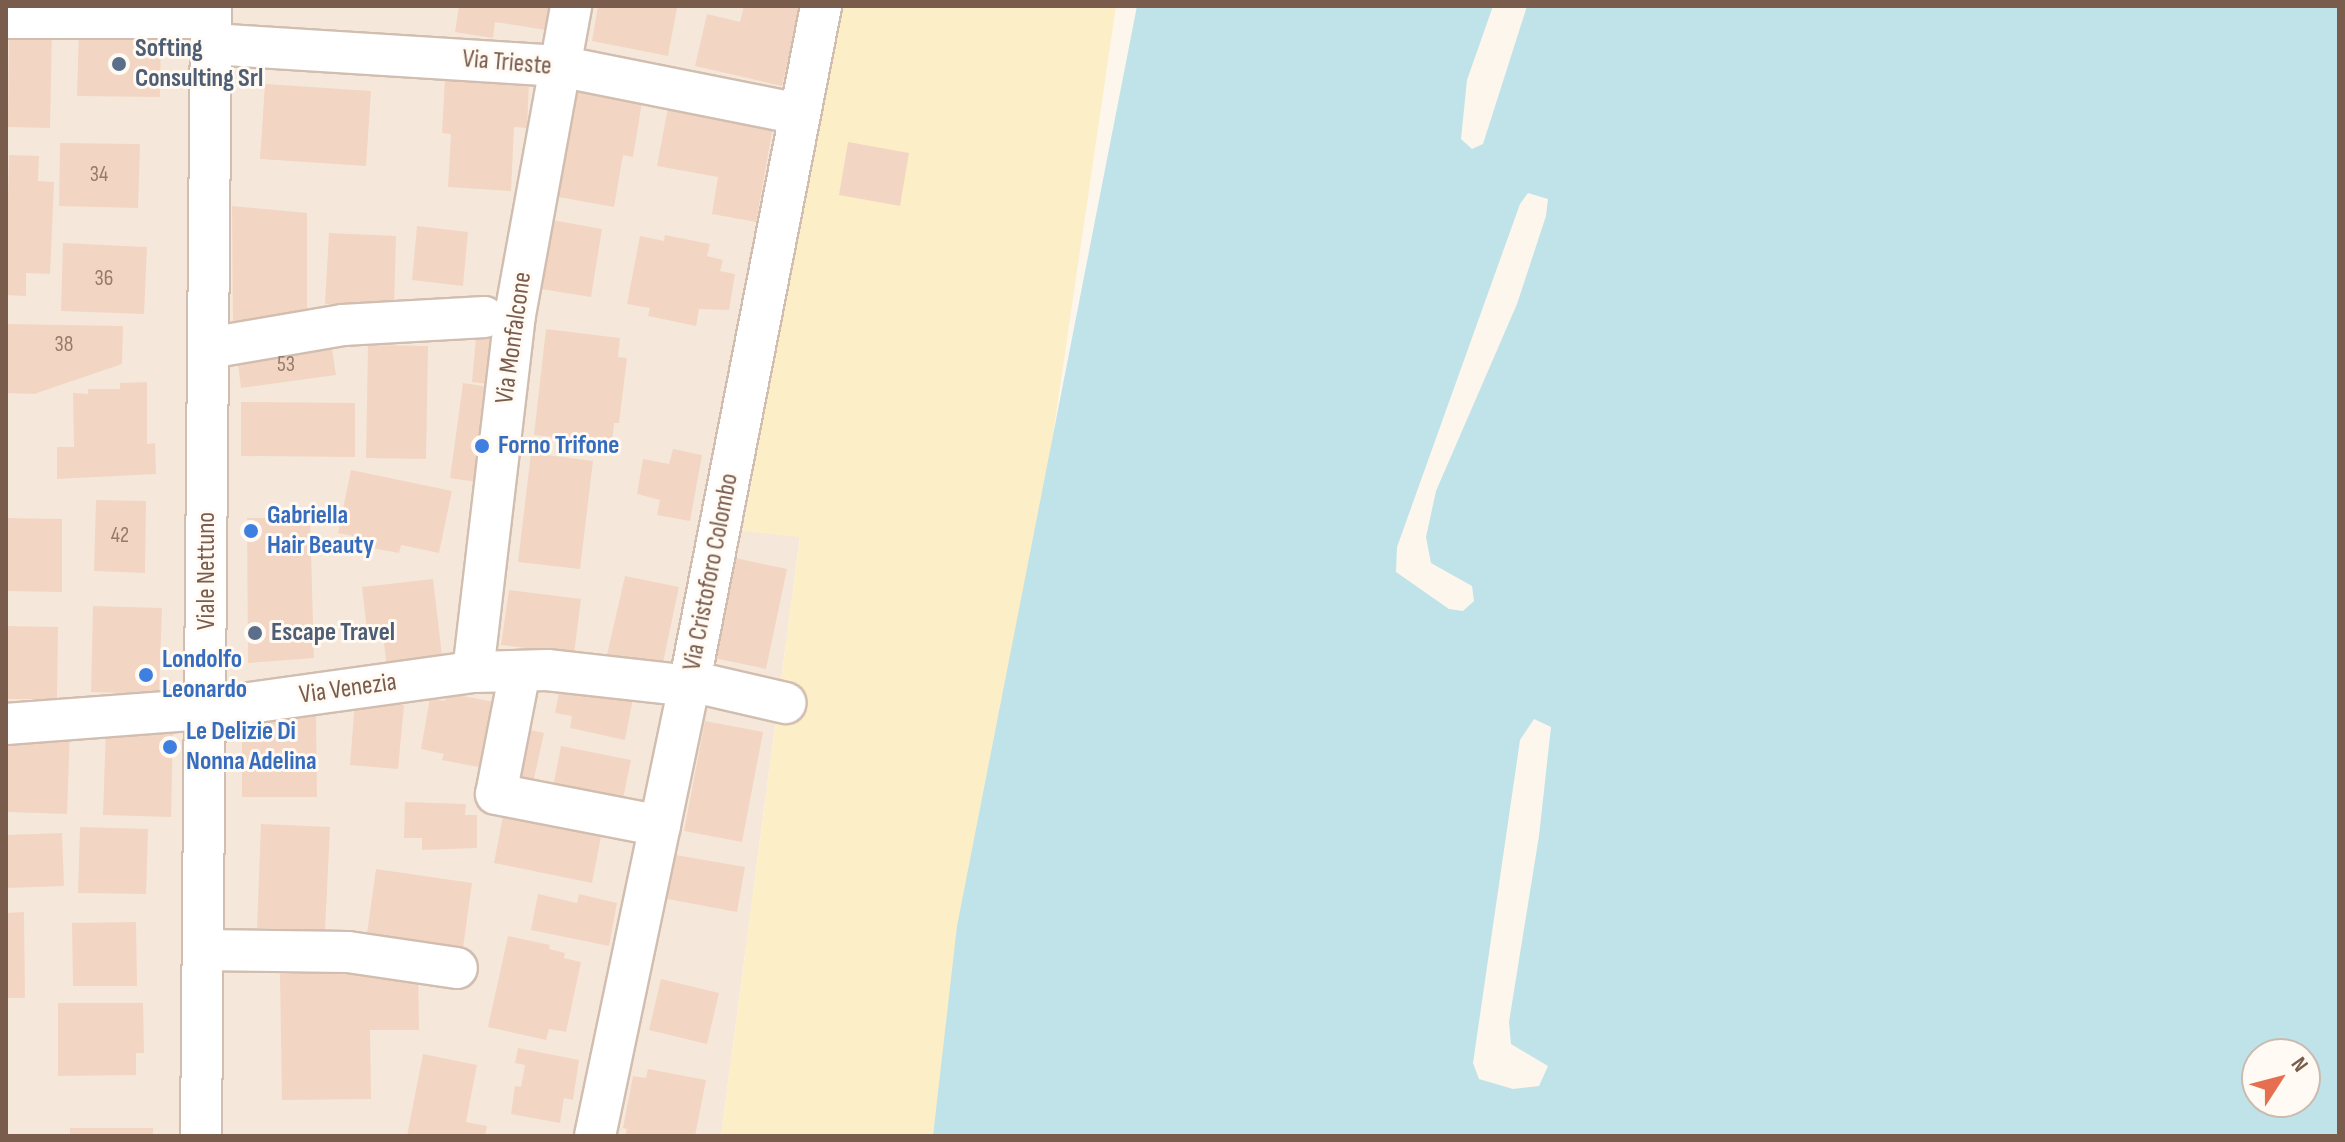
<!DOCTYPE html>
<html>
<head>
<meta charset="utf-8">
<style>
  body { margin:0 }
  #map { position:relative; width:2345px; height:1142px; overflow:hidden; background:#fdf6ec; font-family:"Sofia Sans Condensed",sans-serif }
  div>[style] { position:absolute }
  .residential>* { inset:0; background:#f5e8da }
  .sand>* { inset:0; background:#fcefc7 }
  .water>* { inset:0; background:#bfe3e8 }
  .pier>* { inset:0; background:#fdf6ec }
  .building>* { inset:0; background:#f3d5c3 }
  .roads { filter:drop-shadow(2px 0 #d1beb0) drop-shadow(-2px 0 #d1beb0) drop-shadow(0 2px #d1beb0) drop-shadow(0 -2px #d1beb0) }
  .minor>* { height:40px; margin:-20px; padding:0 20px; transform-origin:20px; border-radius:20px; background:#fff }
  .dots>* { width:22px; height:22px; translate:-50% -50%; box-sizing:border-box; border:4px solid #fffaf3; border-radius:50% }
  span { translate:-50% -50%; white-space:nowrap; text-align:center; line-height:1.15; -webkit-text-stroke:6px #fffaf3; paint-order:stroke }
  .number-label { font-size:22px; color:#987a6a }
  .number-label span { -webkit-text-stroke-width:0 }
  .service-label { font-size:26px; color:#4e5e75; font-weight:700 }
  .left { translate:0 -50%; text-align:left }
  .street-label { font-size:26px; color:#7a5c4d }
  .shop-label { font-size:26px; color:#366cbe; font-weight:700 }
  .frame { position:absolute; inset:0; border:8px solid #7a5c4d; pointer-events:none }
  .north { position:absolute; left:2241px; top:1038px; width:80px; height:80px; box-sizing:border-box; background:#fffaf3; border:2px solid #cabbb1; border-radius:50%; rotate:54deg; font-size:22px; font-weight:700; line-height:32px; text-align:center; color:#7a5c4d }
  .north::after { content:''; display:block; margin:auto; width:28px; height:36px; background:#e76f51; clip-path:polygon(50% 0,100% 100%,50% 72%,0 100%) }
</style>
</head>
<body>
<div id="map">
  <div class="residential">
    <i style="clip-path:polygon(6px 6px,836px 6px,743px 530px,800px 536px,721px 1136px,6px 1136px)"></i>
  </div>
  <div class="sand">
    <i style="clip-path:polygon(836px 6px,1116px 6px,950px 1136px,721px 1136px,800px 537px,743px 531px)"></i>
  </div>
  <div class="water">
    <i style="clip-path:polygon(evenodd,1137px 6px,2339px 6px,2339px 1136px,933px 1136px,957px 926px,1137px 6px,2257px 1054px,2305px 1054px,2305px 1102px,2257px 1102px,2257px 1054px)"></i>
  </div>
  <div class="pier">
    <i style="clip-path:polygon(1493px 6px,1527px 6px,1483px 144px,1472px 149px,1461px 139px,1467px 80px)"></i>
    <i style="clip-path:polygon(1528px 193px,1548px 199px,1546px 216px,1517px 304px,1436px 491px,1426px 537px,1431px 563px,1472px 586px,1474px 601px,1463px 611px,1449px 609px,1396px 572px,1397px 547px,1520px 204px)"></i>
    <i style="clip-path:polygon(1534px 719px,1551px 727px,1539px 836px,1509px 1022px,1511px 1044px,1548px 1066px,1539px 1086px,1513px 1089px,1479px 1079px,1473px 1063px,1520px 740px)"></i>
  </div>
  <div class="building">
    <i style="clip-path:polygon(459px 6px,550px 6px,546px 30px,495px 22px,493px 38px,455px 32px)"></i>
    <i style="clip-path:polygon(598px 6px,677px 8px,668px 56px,592px 41px)"></i>
    <i style="clip-path:polygon(744px 6px,800px 6px,782px 86px,695px 66px,707px 14px,740px 22px)"></i>
    <i style="clip-path:polygon(9px 26px,52px 27px,50px 128px,8px 127px)"></i>
    <i style="clip-path:polygon(79px 30px,161px 32px,160px 97px,77px 96px)"></i>
    <i style="clip-path:polygon(573px 77px,644px 90px,633px 157px,623px 155px,614px 207px,553px 196px)"></i>
    <i style="clip-path:polygon(445px 78px,529px 83px,527px 128px,514px 127px,511px 191px,448px 187px,451px 134px,442px 133px)"></i>
    <i style="clip-path:polygon(265px 84px,371px 91px,366px 166px,260px 159px)"></i>
    <i style="clip-path:polygon(670px 97px,775px 116px,756px 222px,712px 214px,718px 177px,657px 166px)"></i>
    <i style="clip-path:polygon(848px 142px,909px 153px,900px 206px,839px 195px)"></i>
    <i style="clip-path:polygon(60px 143px,140px 144px,138px 208px,59px 206px)"></i>
    <i style="clip-path:polygon(9px 155px,39px 156px,38px 181px,54px 182px,50px 274px,26px 273px,26px 296px,6px 295px)"></i>
    <i style="clip-path:polygon(232px 206px,307px 213px,307px 318px,233px 330px)"></i>
    <i style="clip-path:polygon(552px 220px,602px 229px,591px 297px,541px 289px)"></i>
    <i style="clip-path:polygon(417px 226px,468px 232px,463px 286px,412px 280px)"></i>
    <i style="clip-path:polygon(329px 233px,396px 236px,394px 308px,325px 304px)"></i>
    <i style="clip-path:polygon(665px 235px,710px 244px,707px 256px,723px 260px,720px 271px,735px 274px,729px 310px,699px 309px,696px 326px,648px 316px,650px 308px,627px 304px,640px 236px,664px 241px)"></i>
    <i style="clip-path:polygon(63px 243px,147px 247px,144px 314px,61px 311px)"></i>
    <i style="clip-path:polygon(6px 324px,123px 326px,122px 364px,34px 394px,6px 393px)"></i>
    <i style="clip-path:polygon(477px 325px,504px 328px,498px 385px,472px 382px)"></i>
    <i style="clip-path:polygon(546px 329px,620px 338px,618px 357px,627px 358px,619px 423px,614px 423px,612px 444px,534px 435px)"></i>
    <i style="clip-path:polygon(331px 343px,336px 375px,241px 388px,237px 355px)"></i>
    <i style="clip-path:polygon(368px 345px,428px 346px,426px 459px,366px 458px)"></i>
    <i style="clip-path:polygon(147px 382px,147px 444px,155px 443px,156px 474px,57px 479px,57px 447px,74px 447px,73px 393px,88px 394px,88px 389px,120px 389px,120px 383px)"></i>
    <i style="clip-path:polygon(463px 383px,496px 388px,483px 483px,450px 478px)"></i>
    <i style="clip-path:polygon(241px 402px,355px 403px,355px 457px,241px 456px)"></i>
    <i style="clip-path:polygon(673px 449px,702px 455px,690px 521px,657px 515px,660px 500px,637px 494px,643px 459px,669px 464px)"></i>
    <i style="clip-path:polygon(531px 453px,593px 461px,580px 569px,518px 562px)"></i>
    <i style="clip-path:polygon(351px 470px,452px 491px,439px 553px,401px 545px,399px 553px,361px 546px,363px 538px,338px 533px)"></i>
    <i style="clip-path:polygon(96px 500px,146px 501px,145px 573px,94px 571px)"></i>
    <i style="clip-path:polygon(310px 517px,314px 658px,248px 663px,247px 518px)"></i>
    <i style="clip-path:polygon(6px 518px,62px 519px,62px 592px,6px 591px)"></i>
    <i style="clip-path:polygon(735px 558px,787px 569px,766px 669px,714px 658px)"></i>
    <i style="clip-path:polygon(625px 576px,679px 587px,662px 667px,607px 655px)"></i>
    <i style="clip-path:polygon(433px 579px,442px 656px,387px 666px,382px 629px,367px 631px,362px 587px)"></i>
    <i style="clip-path:polygon(509px 590px,581px 599px,574px 654px,501px 645px)"></i>
    <i style="clip-path:polygon(93px 606px,162px 608px,159px 694px,91px 692px)"></i>
    <i style="clip-path:polygon(6px 626px,58px 627px,57px 699px,6px 699px)"></i>
    <i style="clip-path:polygon(562px 678px,634px 693px,625px 740px,570px 728px,572px 716px,555px 713px)"></i>
    <i style="clip-path:polygon(447px 693px,494px 702px,493px 770px,442px 760px,444px 754px,421px 749px,430px 698px,445px 701px)"></i>
    <i style="clip-path:polygon(355px 701px,404px 705px,398px 769px,350px 765px)"></i>
    <i style="clip-path:polygon(242px 713px,316px 713px,317px 797px,242px 797px)"></i>
    <i style="clip-path:polygon(705px 721px,763px 732px,742px 842px,684px 831px)"></i>
    <i style="clip-path:polygon(106px 727px,173px 729px,171px 817px,103px 815px)"></i>
    <i style="clip-path:polygon(517px 727px,544px 733px,531px 792px,504px 786px)"></i>
    <i style="clip-path:polygon(70px 731px,67px 814px,6px 812px,6px 741px)"></i>
    <i style="clip-path:polygon(561px 746px,631px 760px,620px 813px,551px 798px)"></i>
    <i style="clip-path:polygon(405px 802px,466px 804px,465px 815px,477px 815px,477px 848px,422px 850px,422px 838px,404px 838px)"></i>
    <i style="clip-path:polygon(505px 806px,603px 826px,592px 883px,494px 863px)"></i>
    <i style="clip-path:polygon(261px 824px,330px 827px,325px 931px,257px 928px)"></i>
    <i style="clip-path:polygon(80px 827px,148px 829px,146px 894px,78px 893px)"></i>
    <i style="clip-path:polygon(62px 833px,64px 886px,6px 888px,6px 835px)"></i>
    <i style="clip-path:polygon(670px 854px,745px 867px,737px 912px,662px 898px)"></i>
    <i style="clip-path:polygon(376px 869px,472px 883px,462px 955px,366px 941px)"></i>
    <i style="clip-path:polygon(538px 894px,577px 903px,579px 894px,617px 903px,609px 946px,531px 930px)"></i>
    <i style="clip-path:polygon(24px 912px,25px 998px,6px 998px,6px 913px)"></i>
    <i style="clip-path:polygon(136px 922px,137px 986px,73px 986px,72px 923px)"></i>
    <i style="clip-path:polygon(508px 936px,550px 945px,549px 949px,565px 953px,564px 958px,581px 962px,566px 1032px,549px 1029px,546px 1040px,488px 1027px)"></i>
    <i style="clip-path:polygon(418px 966px,419px 1030px,370px 1030px,371px 1099px,282px 1100px,280px 974px,364px 973px)"></i>
    <i style="clip-path:polygon(661px 979px,719px 993px,707px 1044px,649px 1030px)"></i>
    <i style="clip-path:polygon(58px 1003px,143px 1003px,144px 1053px,136px 1053px,136px 1075px,58px 1076px)"></i>
    <i style="clip-path:polygon(518px 1048px,579px 1060px,573px 1100px,564px 1098px,560px 1123px,511px 1114px,515px 1086px,521px 1087px,525px 1065px,515px 1063px)"></i>
    <i style="clip-path:polygon(423px 1054px,477px 1065px,466px 1122px,487px 1126px,485px 1136px,407px 1136px)"></i>
    <i style="clip-path:polygon(648px 1069px,706px 1080px,695px 1136px,625px 1136px,627px 1129px,623px 1128px,633px 1076px,646px 1078px)"></i>
    <i style="clip-path:polygon(70px 1128px,153px 1128px,153px 1136px,70px 1136px)"></i>
  </div>
  <div class="roads">
    <div class="minor">
      <i style="left:6px;top:18px;width:204px"></i>
      <i style="left:211px;top:44px;width:349px;rotate:3.6deg"></i>
      <i style="left:559px;top:66px;width:245px;rotate:11.3deg"></i>
      <i style="left:209px;top:348px;width:136px;rotate:-9.7deg"></i>
      <i style="left:343px;top:325px;width:142px;rotate:-3.2deg"></i>
      <i style="left:520px;top:671px;width:125px;rotate:101deg"></i>
      <i style="left:496px;top:794px;width:167px;rotate:11deg"></i>
      <i style="left:473px;top:672px;width:359px;rotate:-83.3deg"></i>
      <i style="left:515px;top:315px;width:314px;rotate:-79.7deg"></i>
      <i style="left:690px;top:681px;width:98px;rotate:13deg"></i>
      <i style="left:6px;top:724px;width:201px;rotate:-4.3deg"></i>
      <i style="left:206px;top:709px;width:270px;rotate:-7.9deg"></i>
      <i style="left:473px;top:672px;width:74px;rotate:-1.5deg"></i>
      <i style="left:547px;top:670px;width:143px;rotate:6.4deg"></i>
      <i style="left:203px;top:950px;width:145px;rotate:0.8deg"></i>
      <i style="left:348px;top:952px;width:110px;rotate:8.4deg"></i>
      <i style="left:201px;top:1136px;width:1130px;rotate:-89.49deg"></i>
      <i style="left:595px;top:1136px;width:460px;rotate:-78.2deg"></i>
      <i style="left:689px;top:686px;width:693px;rotate:-79.01deg"></i>
    </div>
  </div>
  <div class="dots">
    <i style="left:119px;top:64px;background:#5c6f8a"></i>
    <i style="left:482px;top:446px;background:#3f7fe0"></i>
    <i style="left:251px;top:531px;background:#3f7fe0"></i>
    <i style="left:255px;top:633px;background:#5c6f8a"></i>
    <i style="left:146px;top:675px;background:#3f7fe0"></i>
    <i style="left:170px;top:747px;background:#3f7fe0"></i>
  </div>
  <div class="number-label">
    <span style="left:99px;top:175px">34</span>
    <span style="left:104px;top:279px">36</span>
    <span style="left:64px;top:345px">38</span>
    <span style="left:286px;top:365px">53</span>
    <span style="left:120px;top:536px">42</span>
  </div>
  <div class="service-label">
    <span class="left" style="left:135px;top:64px">Softing<br>Consulting Srl</span>
    <span class="left" style="left:271px;top:633px">Escape Travel</span>
  </div>
  <div class="street-label">
    <span style="left:507px;top:63px;rotate:5deg">Via Trieste</span>
    <span style="left:514px;top:338px;rotate:-82deg">Via Monfalcone</span>
    <span style="left:207px;top:571px;rotate:-90deg">Viale Nettuno</span>
    <span style="left:711px;top:572px;rotate:-79deg">Via Cristoforo Colombo</span>
    <span style="left:348px;top:689px;rotate:-8deg">Via Venezia</span>
  </div>
  <div class="shop-label">
    <span class="left" style="left:498px;top:446px">Forno Trifone</span>
    <span class="left" style="left:267px;top:531px">Gabriella<br>Hair Beauty</span>
    <span class="left" style="left:162px;top:675px">Londolfo<br>Leonardo</span>
    <span class="left" style="left:186px;top:747px">Le Delizie Di<br>Nonna Adelina</span>
  </div>
  <div class="frame"></div>
  <div class="north">N</div>
</div>
</body>
</html>
